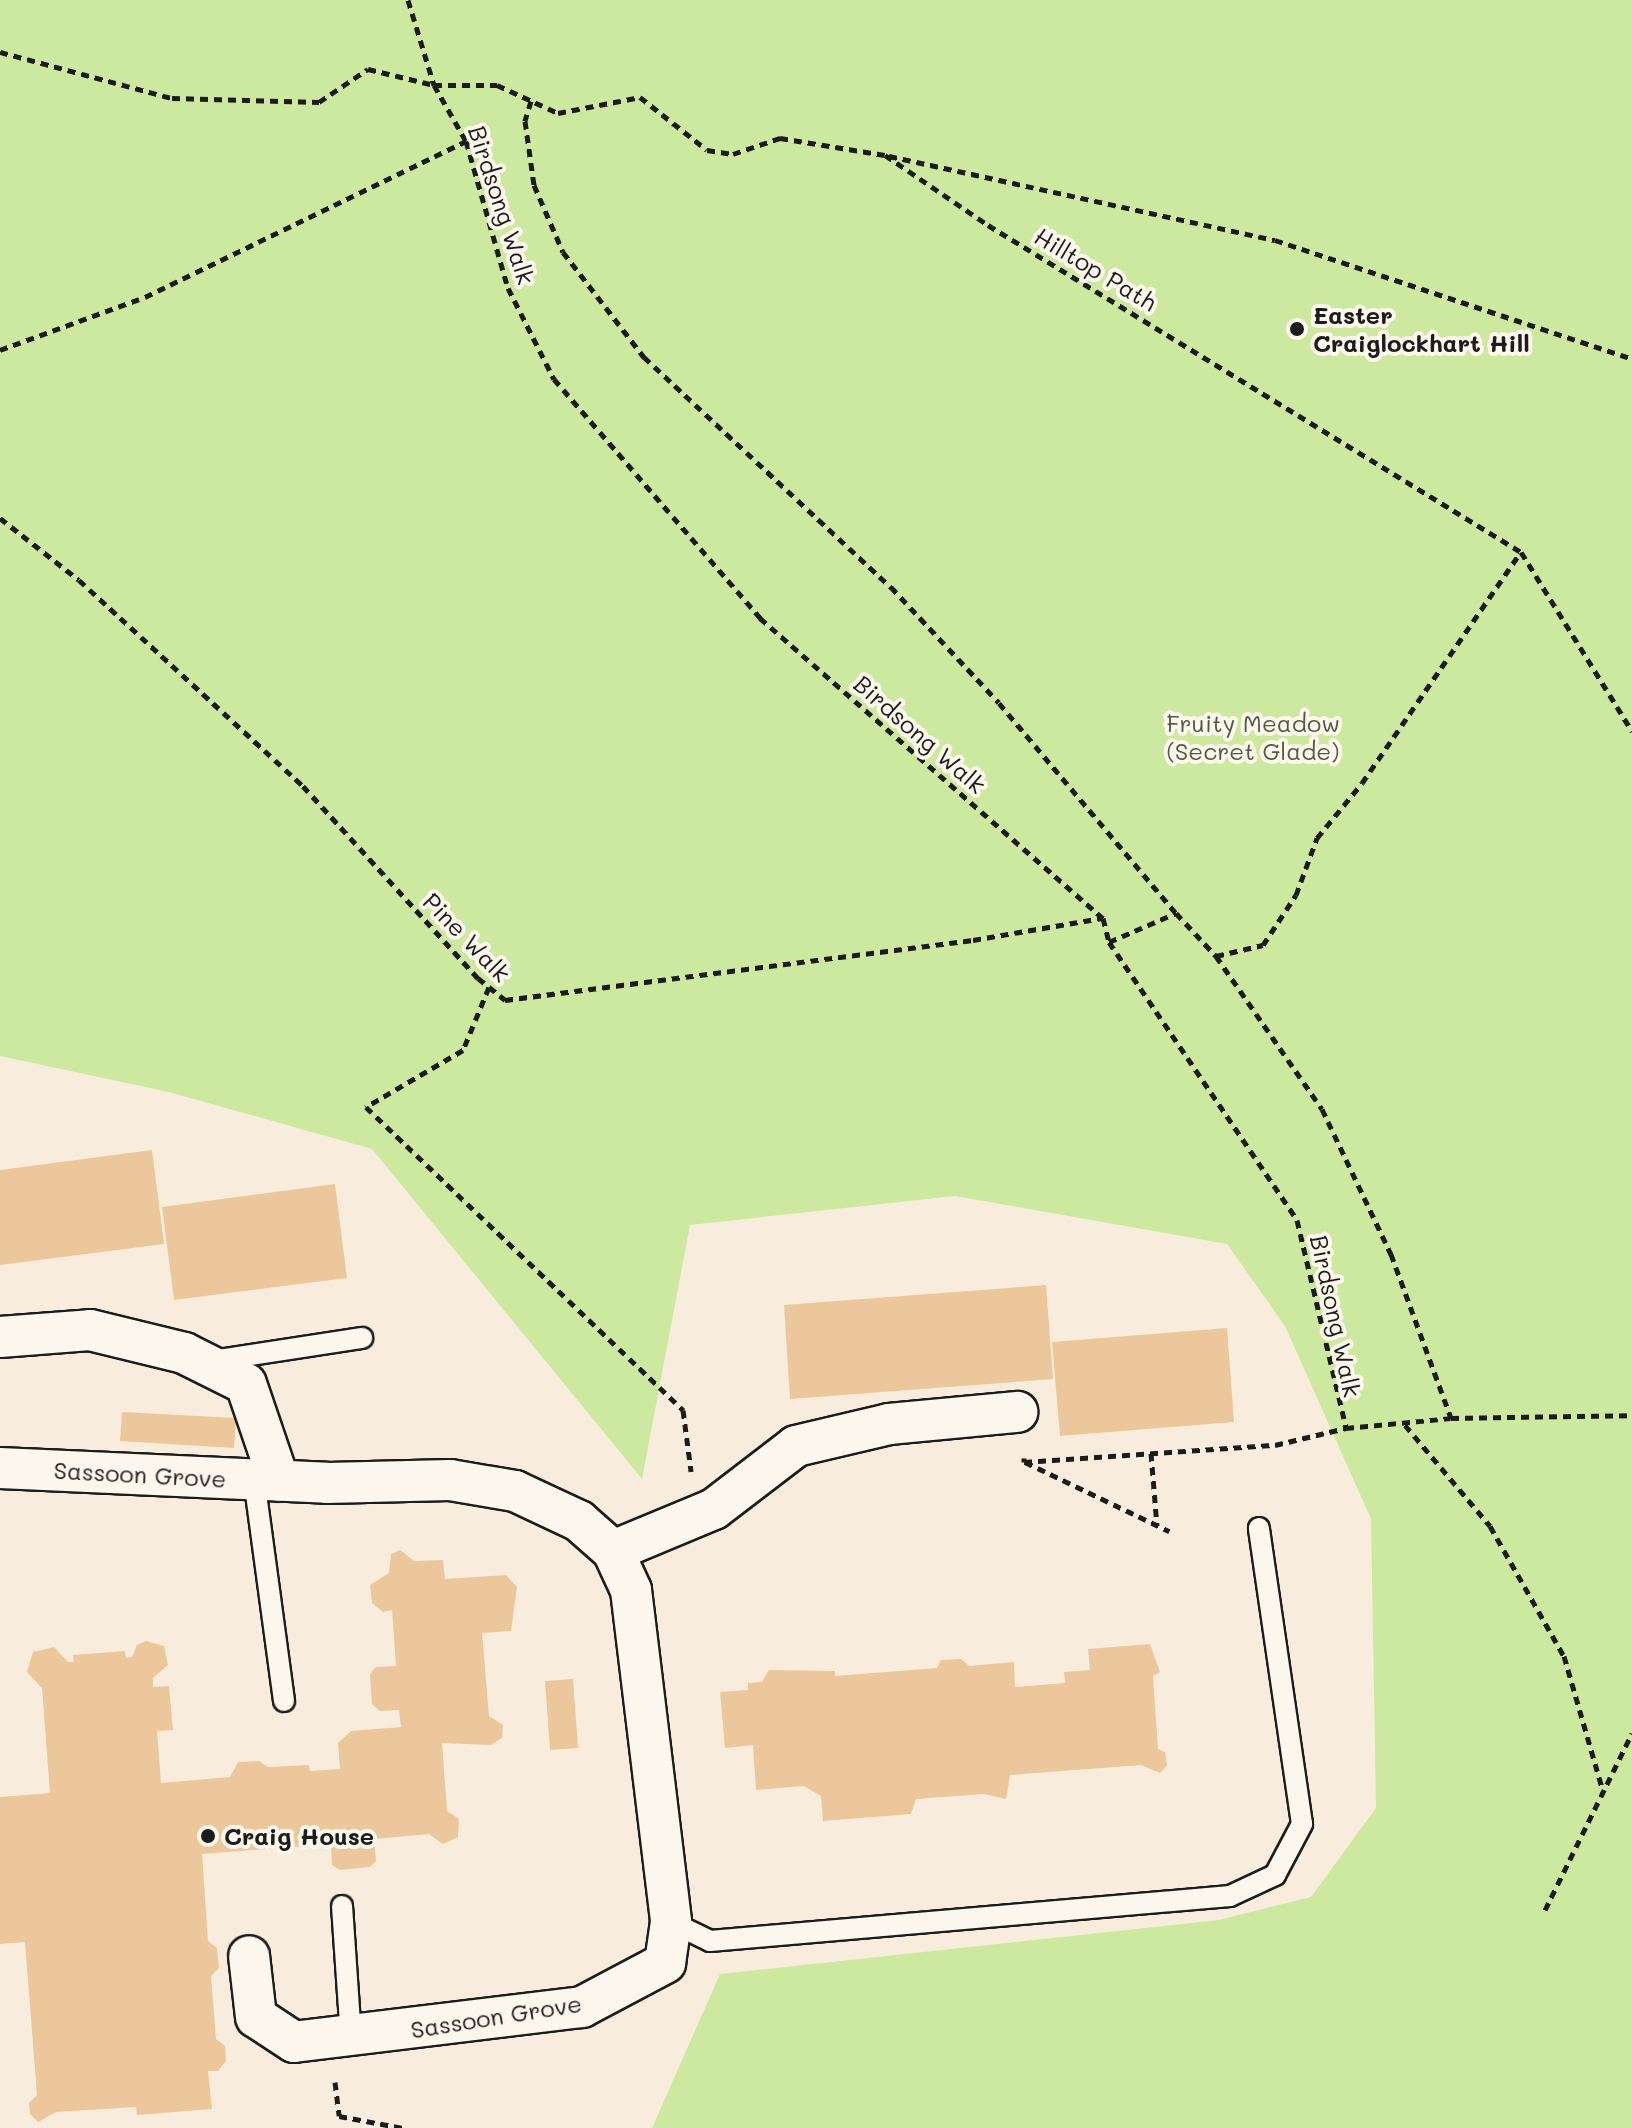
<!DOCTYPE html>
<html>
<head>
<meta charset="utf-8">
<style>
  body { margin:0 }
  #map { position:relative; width:1632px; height:2128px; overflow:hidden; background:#f8eddc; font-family:Mali,sans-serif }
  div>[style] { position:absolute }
  .green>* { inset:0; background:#cde9a0 }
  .building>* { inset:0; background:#ecc79c }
  .path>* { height:5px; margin-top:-2.5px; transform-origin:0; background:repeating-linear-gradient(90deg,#1c1c1c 0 8px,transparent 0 14px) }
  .roads { filter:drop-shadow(2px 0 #1c1c1c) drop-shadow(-2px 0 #1c1c1c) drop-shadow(0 2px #1c1c1c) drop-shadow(0 -2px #1c1c1c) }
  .lane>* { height:20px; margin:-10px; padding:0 10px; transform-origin:10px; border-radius:10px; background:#fbf7ec }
  .street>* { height:40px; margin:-20px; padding:0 20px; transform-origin:20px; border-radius:20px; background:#fbf7ec }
  .dots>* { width:22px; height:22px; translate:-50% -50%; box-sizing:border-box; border:4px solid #fbf7ec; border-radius:50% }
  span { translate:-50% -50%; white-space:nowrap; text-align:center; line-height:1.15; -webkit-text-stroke:8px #fbf7ec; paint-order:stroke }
  .street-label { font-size:24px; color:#1c1c1c }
  .poi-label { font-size:24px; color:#1c1c1c; font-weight:700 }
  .left { translate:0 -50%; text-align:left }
  .park-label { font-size:24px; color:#515a44 }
</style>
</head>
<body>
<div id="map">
  <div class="green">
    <i style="clip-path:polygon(0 0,1632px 0,1632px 2128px,652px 2128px,720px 1974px,1219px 1920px,1311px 1897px,1376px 1808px,1371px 1519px,1285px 1326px,1227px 1244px,955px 1196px,690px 1225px,642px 1479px,372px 1149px,169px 1092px,0 1056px)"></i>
  </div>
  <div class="building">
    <i style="clip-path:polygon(152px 1150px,164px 1244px,0 1265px,0 1170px)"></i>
    <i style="clip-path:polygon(335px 1184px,347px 1278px,174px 1300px,162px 1207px)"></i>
    <i style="clip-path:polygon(1046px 1285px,1053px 1379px,790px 1399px,784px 1305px)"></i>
    <i style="clip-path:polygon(1227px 1328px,1234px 1422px,1060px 1436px,1052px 1342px)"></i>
    <i style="clip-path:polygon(122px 1412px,236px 1418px,234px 1448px,120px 1441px)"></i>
    <i style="clip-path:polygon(400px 1550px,414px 1561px,443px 1560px,445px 1579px,506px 1575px,517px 1587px,511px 1631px,482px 1633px,489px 1716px,503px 1725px,502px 1738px,491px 1745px,442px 1743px,447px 1811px,459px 1819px,458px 1837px,443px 1844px,429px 1834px,374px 1839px,376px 1861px,370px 1867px,340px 1870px,332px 1865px,331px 1844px,202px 1854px,208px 1941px,217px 1948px,219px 1968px,211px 1976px,216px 2039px,225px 2046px,226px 2061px,218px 2071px,208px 2071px,212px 2109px,137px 2115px,136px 2107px,56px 2112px,38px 2122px,30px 2114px,29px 2103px,37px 2095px,25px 1942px,0 1944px,0 1797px,50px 1793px,42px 1688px,27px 1672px,33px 1652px,54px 1647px,68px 1662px,74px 1662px,73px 1655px,125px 1651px,126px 1658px,132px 1657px,137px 1645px,146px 1641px,164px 1646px,168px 1665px,153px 1678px,153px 1687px,169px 1686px,173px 1730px,157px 1731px,161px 1783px,230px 1777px,238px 1762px,259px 1761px,268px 1767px,309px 1765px,310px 1771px,340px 1769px,338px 1743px,351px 1731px,401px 1727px,399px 1710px,380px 1711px,372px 1704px,370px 1674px,376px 1667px,396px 1666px,392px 1610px,383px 1612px,372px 1603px,370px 1585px,389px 1573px,391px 1554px)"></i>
    <i style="clip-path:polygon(1150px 1644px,1160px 1672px,1153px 1676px,1158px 1749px,1165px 1752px,1167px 1765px,1160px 1773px,1141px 1765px,1010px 1775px,1006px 1799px,984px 1794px,916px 1799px,911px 1814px,823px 1821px,821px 1796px,804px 1786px,756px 1790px,753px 1745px,725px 1748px,720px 1692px,748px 1690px,748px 1683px,762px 1682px,769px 1670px,835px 1671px,835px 1676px,937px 1668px,941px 1660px,961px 1659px,969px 1666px,1014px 1662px,1015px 1687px,1065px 1683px,1064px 1672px,1090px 1670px,1088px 1649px)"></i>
    <i style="clip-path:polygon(573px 1679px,578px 1748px,550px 1750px,545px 1681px)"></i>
  </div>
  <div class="path">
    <i style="left:408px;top:0;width:89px;rotate:73deg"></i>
    <i style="left:434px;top:85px;width:64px;rotate:60.3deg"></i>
    <i style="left:466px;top:141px;width:153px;rotate:74.1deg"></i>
    <i style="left:508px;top:288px;width:102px;rotate:63.2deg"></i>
    <i style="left:554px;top:379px;width:316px;rotate:49.2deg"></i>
    <i style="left:760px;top:618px;width:456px;rotate:41.2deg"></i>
    <i style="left:1103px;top:918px;width:25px;rotate:76deg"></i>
    <i style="left:1109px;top:942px;width:336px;rotate:55.9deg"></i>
    <i style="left:1297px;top:1220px;width:214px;rotate:76.7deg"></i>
    <i style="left:0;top:52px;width:178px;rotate:15deg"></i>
    <i style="left:172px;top:98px;width:147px;rotate:1.6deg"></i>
    <i style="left:319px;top:102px;width:59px;rotate:-34deg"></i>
    <i style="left:368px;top:69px;width:68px;rotate:13.6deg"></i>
    <i style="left:434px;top:85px;width:63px"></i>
    <i style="left:497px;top:85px;width:67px;rotate:24.7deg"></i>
    <i style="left:558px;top:113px;width:84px;rotate:-11deg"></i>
    <i style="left:640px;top:97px;width:85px;rotate:38.3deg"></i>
    <i style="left:707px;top:150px;width:26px;rotate:9deg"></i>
    <i style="left:733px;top:154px;width:50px;rotate:-18.8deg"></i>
    <i style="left:780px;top:138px;width:106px;rotate:9.2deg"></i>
    <i style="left:885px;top:155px;width:125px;rotate:34.2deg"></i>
    <i style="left:988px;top:225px;width:625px;rotate:31.53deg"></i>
    <i style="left:1521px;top:552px;width:211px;rotate:58.2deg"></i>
    <i style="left:531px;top:101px;width:21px;rotate:107deg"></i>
    <i style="left:525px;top:121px;width:65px;rotate:82deg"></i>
    <i style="left:534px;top:185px;width:73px;rotate:66.6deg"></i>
    <i style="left:563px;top:252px;width:133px;rotate:52.4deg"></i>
    <i style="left:644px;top:357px;width:338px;rotate:43deg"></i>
    <i style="left:891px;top:587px;width:158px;rotate:47deg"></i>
    <i style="left:999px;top:703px;width:275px;rotate:49.9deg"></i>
    <i style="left:889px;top:156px;width:395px;rotate:12.3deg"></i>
    <i style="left:1275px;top:240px;width:376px;rotate:18.4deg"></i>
    <i style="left:0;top:350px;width:154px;rotate:-20.1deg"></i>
    <i style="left:145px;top:297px;width:357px;rotate:-25.9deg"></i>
    <i style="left:0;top:518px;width:100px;rotate:38.1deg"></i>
    <i style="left:79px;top:580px;width:304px;rotate:42.6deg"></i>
    <i style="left:303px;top:786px;width:260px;rotate:47.7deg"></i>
    <i style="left:478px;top:978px;width:35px;rotate:39deg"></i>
    <i style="left:505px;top:1000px;width:472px;rotate:-7.3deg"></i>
    <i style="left:973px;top:940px;width:131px;rotate:-9.7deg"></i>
    <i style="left:1109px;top:942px;width:73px;rotate:-23.4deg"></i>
    <i style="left:1176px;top:913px;width:59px;rotate:47.1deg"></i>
    <i style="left:1216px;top:956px;width:186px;rotate:55.3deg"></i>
    <i style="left:1322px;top:1109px;width:161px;rotate:64.6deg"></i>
    <i style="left:1391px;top:1254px;width:175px;rotate:69.9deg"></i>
    <i style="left:1216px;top:956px;width:48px;rotate:-13.2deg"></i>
    <i style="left:1263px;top:945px;width:60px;rotate:-56.6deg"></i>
    <i style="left:1296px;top:895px;width:61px;rotate:-69.8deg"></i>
    <i style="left:1317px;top:838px;width:71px;rotate:-50.7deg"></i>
    <i style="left:1362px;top:783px;width:280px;rotate:-55.5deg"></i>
    <i style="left:489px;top:987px;width:68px;rotate:112.4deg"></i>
    <i style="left:463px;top:1050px;width:113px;rotate:149.6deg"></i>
    <i style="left:366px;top:1107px;width:439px;rotate:43.7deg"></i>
    <i style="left:683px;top:1410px;width:62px;rotate:82.5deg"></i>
    <i style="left:1405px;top:1425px;width:132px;rotate:49.9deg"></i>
    <i style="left:1490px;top:1526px;width:150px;rotate:60.4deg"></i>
    <i style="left:1564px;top:1656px;width:141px;rotate:73.9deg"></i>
    <i style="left:1151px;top:1453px;width:73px;rotate:85.3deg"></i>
    <i style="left:1024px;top:1458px;width:4px;rotate:90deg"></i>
    <i style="left:1024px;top:1462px;width:252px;rotate:-3.9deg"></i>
    <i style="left:1275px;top:1445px;width:73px;rotate:-13.5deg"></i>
    <i style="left:1346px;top:1428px;width:105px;rotate:-5.4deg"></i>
    <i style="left:1451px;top:1418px;width:181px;rotate:-0.9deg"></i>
    <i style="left:1025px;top:1462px;width:160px;rotate:25.6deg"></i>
    <i style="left:1545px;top:1910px;width:197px;rotate:-63.8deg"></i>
    <i style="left:335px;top:2082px;width:34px;rotate:83deg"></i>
    <i style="left:339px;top:2116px;width:65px;rotate:10.6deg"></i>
  </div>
  <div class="roads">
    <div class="lane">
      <i style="left:211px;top:1361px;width:153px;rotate:-8.7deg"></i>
      <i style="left:254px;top:1479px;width:224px;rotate:82.3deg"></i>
      <i style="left:342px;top:1906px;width:131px;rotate:86.1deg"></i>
      <i style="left:671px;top:1922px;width:43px;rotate:26deg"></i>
      <i style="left:710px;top:1941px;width:522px;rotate:-4.95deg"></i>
      <i style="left:1230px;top:1896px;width:50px;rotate:-25deg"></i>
      <i style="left:1275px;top:1875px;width:58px;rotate:-62.1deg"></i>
      <i style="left:1302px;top:1824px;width:299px;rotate:-98.3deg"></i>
    </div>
    <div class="street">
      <i style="left:0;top:1337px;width:90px;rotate:-4.4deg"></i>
      <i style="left:90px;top:1330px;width:97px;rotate:13.7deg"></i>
      <i style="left:184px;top:1353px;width:69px;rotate:26.6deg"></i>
      <i style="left:246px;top:1384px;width:102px;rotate:71.2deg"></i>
      <i style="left:0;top:1468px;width:327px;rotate:2.6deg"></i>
      <i style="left:327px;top:1483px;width:123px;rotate:-1.4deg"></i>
      <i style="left:450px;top:1480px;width:66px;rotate:9.6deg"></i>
      <i style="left:515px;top:1491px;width:71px;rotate:25.1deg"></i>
      <i style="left:579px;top:1521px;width:45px;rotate:41.4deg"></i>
      <i style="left:613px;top:1551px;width:43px;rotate:65.2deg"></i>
      <i style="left:631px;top:1590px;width:334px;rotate:83.1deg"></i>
      <i style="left:671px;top:1922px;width:41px;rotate:98.3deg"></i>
      <i style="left:665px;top:1963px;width:94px;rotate:152.1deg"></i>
      <i style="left:582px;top:2007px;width:290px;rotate:173.1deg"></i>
      <i style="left:294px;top:2042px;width:45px;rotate:-146.7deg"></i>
      <i style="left:256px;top:2017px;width:61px;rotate:-96.5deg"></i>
      <i style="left:613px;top:1551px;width:109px;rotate:-22.6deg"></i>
      <i style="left:714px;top:1509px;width:103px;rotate:-37.5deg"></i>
      <i style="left:796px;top:1446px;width:96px;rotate:-13.3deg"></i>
      <i style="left:889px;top:1424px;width:129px;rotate:-5.4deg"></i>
    </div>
  </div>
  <div class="dots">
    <i style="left:1297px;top:329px;background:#1c1c1c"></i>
    <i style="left:208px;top:1836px;background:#1c1c1c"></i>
  </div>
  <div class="street-label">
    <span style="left:502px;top:205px;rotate:72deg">Birdsong Walk</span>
    <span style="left:1096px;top:269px;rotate:31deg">Hilltop Path</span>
    <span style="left:920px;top:734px;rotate:41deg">Birdsong Walk</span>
    <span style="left:467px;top:937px;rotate:46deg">Pine Walk</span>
    <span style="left:1336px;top:1316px;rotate:78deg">Birdsong Walk</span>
    <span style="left:140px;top:1474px;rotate:3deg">Sassoon Grove</span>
    <span style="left:496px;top:2016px;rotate:-9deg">Sassoon Grove</span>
  </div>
  <div class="poi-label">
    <span class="left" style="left:1313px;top:329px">Easter<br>Craiglockhart Hill</span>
    <span class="left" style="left:224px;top:1836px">Craig House</span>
  </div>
  <div class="park-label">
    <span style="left:1253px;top:737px">Fruity Meadow<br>(Secret Glade)</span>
  </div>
</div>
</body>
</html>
